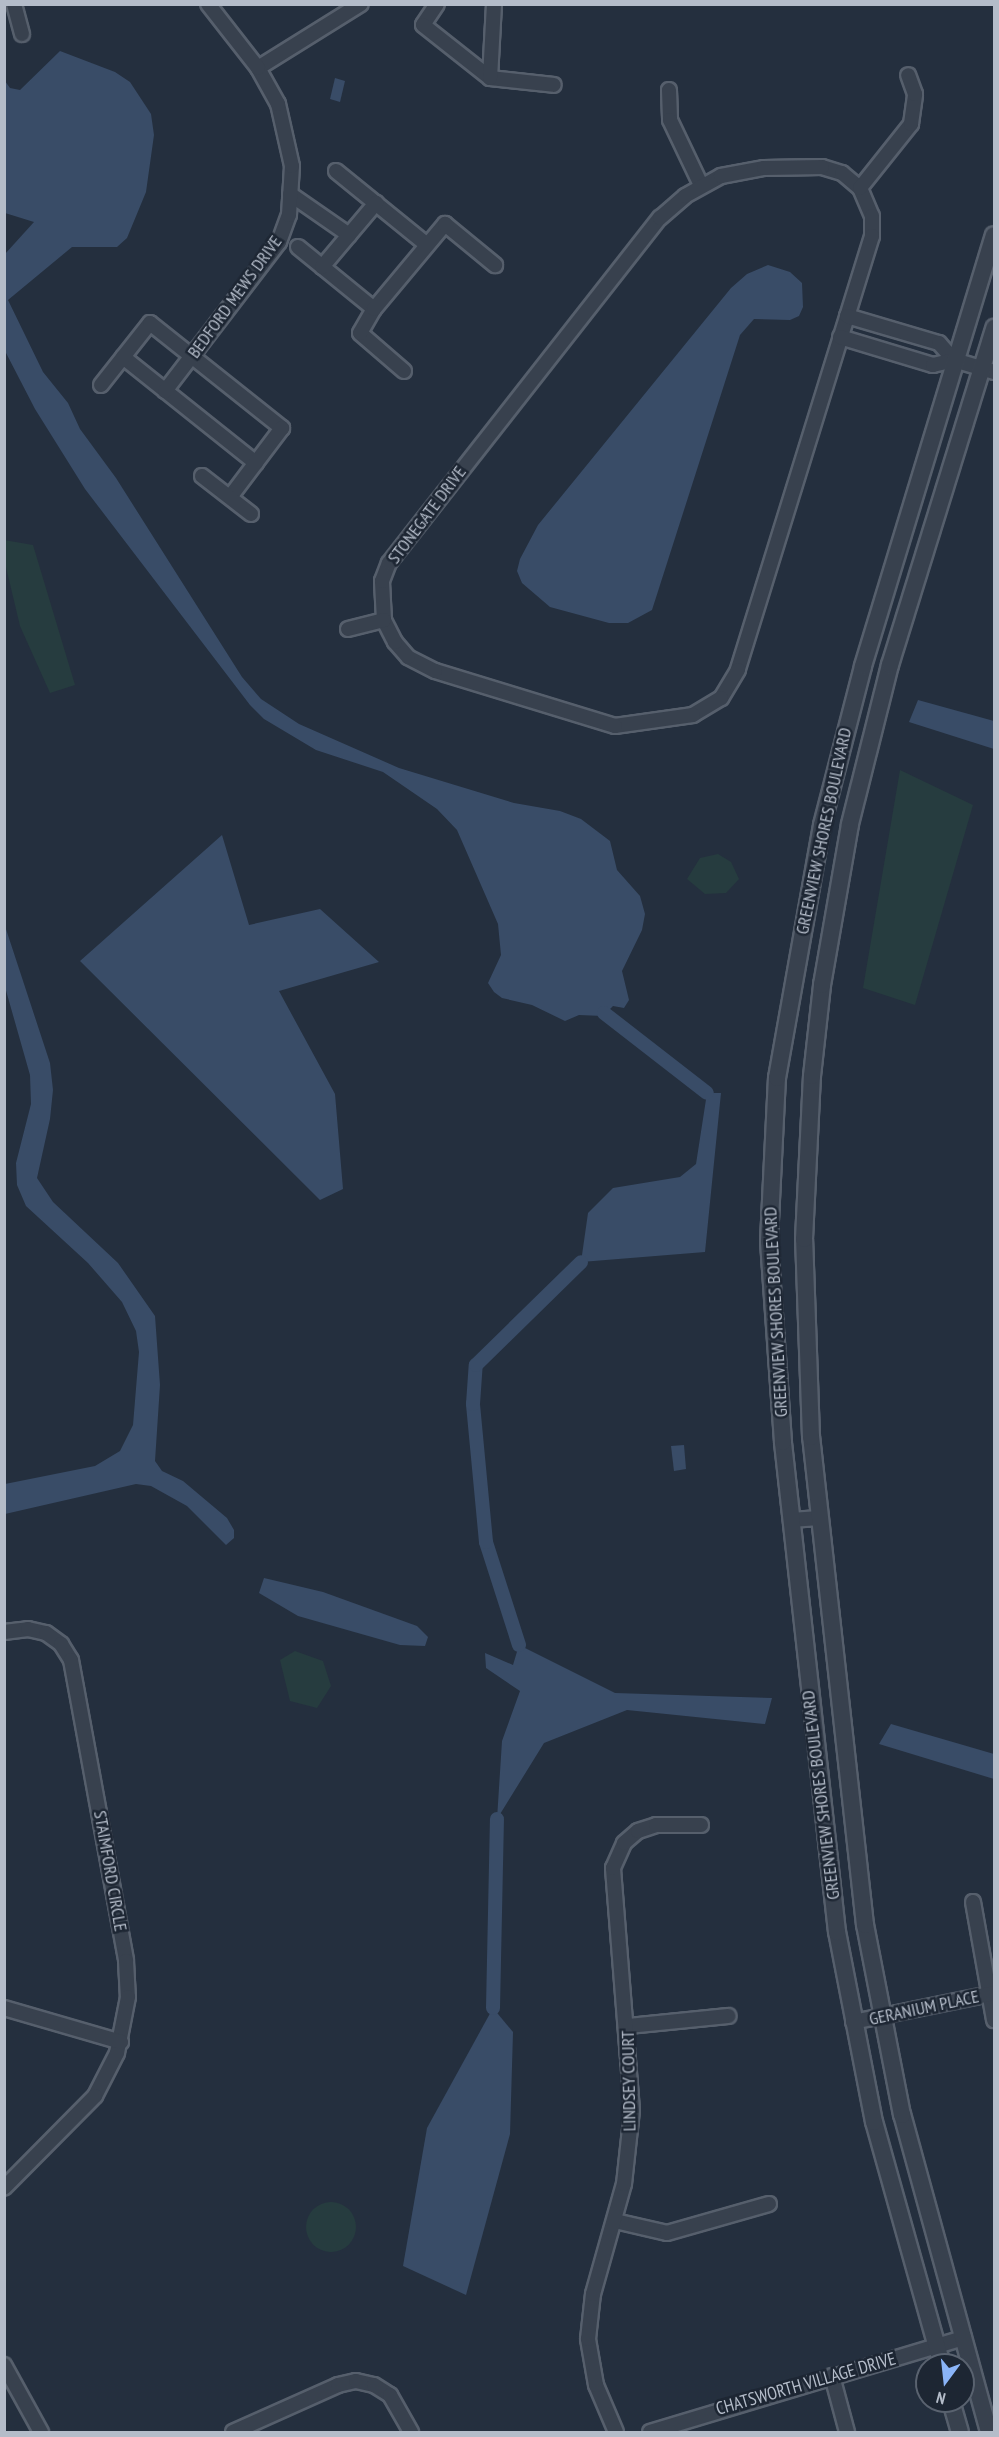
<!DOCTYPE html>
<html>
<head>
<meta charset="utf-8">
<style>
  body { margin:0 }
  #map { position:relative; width:999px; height:2437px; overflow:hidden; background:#242f3e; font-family:"PT Sans Narrow",sans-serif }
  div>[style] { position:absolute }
  .green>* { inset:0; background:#263c3f }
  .round { border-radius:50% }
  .water>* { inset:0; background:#394c67 }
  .canal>* { height:14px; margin:-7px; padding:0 7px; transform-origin:7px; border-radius:7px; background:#394c67 }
  .roads { filter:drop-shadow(2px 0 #565f6c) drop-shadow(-2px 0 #565f6c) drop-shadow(0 2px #565f6c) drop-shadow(0 -2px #565f6c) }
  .minor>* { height:14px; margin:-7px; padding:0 7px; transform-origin:7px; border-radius:7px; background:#38414e }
  .tertiary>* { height:16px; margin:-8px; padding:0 8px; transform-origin:8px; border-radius:8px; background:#38414e }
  span { translate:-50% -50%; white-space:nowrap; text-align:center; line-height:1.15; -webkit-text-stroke:5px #1d2633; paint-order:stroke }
  .street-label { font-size:18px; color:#b4bcc9 }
  .frame { position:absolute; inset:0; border:6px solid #b4bcc9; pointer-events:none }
  .north { position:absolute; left:915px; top:2353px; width:60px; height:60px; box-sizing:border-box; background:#1d2633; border:2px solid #59626f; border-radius:50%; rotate:195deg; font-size:16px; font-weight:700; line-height:24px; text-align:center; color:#b4bcc9 }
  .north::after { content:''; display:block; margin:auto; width:21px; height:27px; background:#8ab4f8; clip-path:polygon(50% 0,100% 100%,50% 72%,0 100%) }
</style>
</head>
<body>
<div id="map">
  <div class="green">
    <i style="clip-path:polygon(4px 540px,33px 545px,75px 685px,50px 693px,20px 626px,5px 563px)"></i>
    <i style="clip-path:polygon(900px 770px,973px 805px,915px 1005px,863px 988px)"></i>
    <i style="clip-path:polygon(718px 854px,731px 862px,739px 879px,726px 893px,705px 894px,687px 879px,700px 858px)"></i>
    <i style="clip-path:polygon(295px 1651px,323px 1661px,331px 1686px,317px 1708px,290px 1701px,280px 1660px)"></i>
    <i class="round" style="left:306px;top:2202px;width:50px;height:50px"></i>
  </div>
  <div class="water">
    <i style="clip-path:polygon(60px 51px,115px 72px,130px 82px,151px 114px,154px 135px,146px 192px,127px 238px,117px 247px,72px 247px,8px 300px,43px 372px,68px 403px,80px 429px,116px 478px,242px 677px,261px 699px,299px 724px,399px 768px,514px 803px,560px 811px,581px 819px,610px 841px,617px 870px,640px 896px,645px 914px,642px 930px,622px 971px,629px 1000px,624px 1008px,613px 1006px,603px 1016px,579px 1015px,565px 1021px,532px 1005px,502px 998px,494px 992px,488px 983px,501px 955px,498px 924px,457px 830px,437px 809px,383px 772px,316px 750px,264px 719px,250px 705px,85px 489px,35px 409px,5px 351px,5px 254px,34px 222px,5px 213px,5px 81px,10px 88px,20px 90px)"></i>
    <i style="clip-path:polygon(335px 78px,345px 81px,340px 102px,330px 99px)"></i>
    <i style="clip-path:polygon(768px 265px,790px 272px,802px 283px,803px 307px,799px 316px,790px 320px,754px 319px,740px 335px,652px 610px,628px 623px,609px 623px,550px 607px,522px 583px,517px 571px,520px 559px,538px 525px,731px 288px,747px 274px)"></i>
    <i style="clip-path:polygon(918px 700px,994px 721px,994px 749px,909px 722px)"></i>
    <i style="clip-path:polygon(222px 835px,249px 925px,320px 909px,379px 962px,279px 991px,335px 1094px,343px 1189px,320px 1200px,80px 961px)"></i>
    <i style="clip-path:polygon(4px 923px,50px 1063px,53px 1090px,50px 1119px,37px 1178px,53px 1202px,118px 1263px,155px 1316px,160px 1385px,155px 1461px,162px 1471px,183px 1481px,227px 1518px,234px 1530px,234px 1538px,226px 1545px,187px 1506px,151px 1486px,136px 1484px,5px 1514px,5px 1484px,95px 1466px,120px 1451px,133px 1425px,139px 1352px,136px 1331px,122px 1302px,88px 1263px,26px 1206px,17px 1185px,16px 1163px,31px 1104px,30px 1075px,5px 987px)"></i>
    <i style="clip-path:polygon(707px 1093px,721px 1093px,705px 1252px,581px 1262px,588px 1213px,613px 1188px,680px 1177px,696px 1164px)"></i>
    <i style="clip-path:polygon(684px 1445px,686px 1469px,674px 1471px,671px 1446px)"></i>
    <i style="clip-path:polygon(264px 1578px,323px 1592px,417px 1626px,428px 1637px,425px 1646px,400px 1645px,298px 1616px,259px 1593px)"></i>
    <i style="clip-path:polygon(519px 1645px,615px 1693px,772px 1698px,765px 1724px,627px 1710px,544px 1743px,497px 1819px,502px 1741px,520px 1691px,486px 1668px,485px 1653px,513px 1665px)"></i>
    <i style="clip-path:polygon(891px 1724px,994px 1754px,994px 1779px,879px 1744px)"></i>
    <i style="clip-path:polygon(493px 2008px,513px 2032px,510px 2134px,466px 2295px,403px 2266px,427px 2128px)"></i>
  </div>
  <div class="canal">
    <i style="left:604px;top:1013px;width:130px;rotate:37.8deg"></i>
    <i style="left:519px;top:1645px;width:108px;rotate:-107.8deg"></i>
    <i style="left:486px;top:1542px;width:139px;rotate:-95.4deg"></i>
    <i style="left:473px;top:1404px;width:39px;rotate:-86deg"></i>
    <i style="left:476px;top:1365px;width:147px;rotate:-44.4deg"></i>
    <i style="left:493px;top:2008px;width:189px;rotate:-88.8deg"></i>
  </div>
  <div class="roads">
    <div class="minor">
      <i style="left:14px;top:4px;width:31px;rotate:75deg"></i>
      <i style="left:437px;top:4px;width:25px;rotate:124deg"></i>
      <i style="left:423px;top:25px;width:85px;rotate:38.3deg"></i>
      <i style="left:490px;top:78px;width:64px;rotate:6.2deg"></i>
      <i style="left:258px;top:68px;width:121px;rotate:-31.9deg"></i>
      <i style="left:490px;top:78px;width:74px;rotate:-86.9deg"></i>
      <i style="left:669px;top:90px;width:30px;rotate:88deg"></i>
      <i style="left:670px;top:120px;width:72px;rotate:64.5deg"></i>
      <i style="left:822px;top:167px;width:21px;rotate:17deg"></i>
      <i style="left:842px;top:173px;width:23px;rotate:40deg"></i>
      <i style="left:860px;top:188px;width:30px;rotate:67deg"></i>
      <i style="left:872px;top:216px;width:20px;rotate:90deg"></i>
      <i style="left:872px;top:236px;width:454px;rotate:107.2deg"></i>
      <i style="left:738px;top:670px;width:33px;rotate:121deg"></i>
      <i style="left:721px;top:698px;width:33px;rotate:149deg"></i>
      <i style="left:693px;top:715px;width:79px;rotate:172deg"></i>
      <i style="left:615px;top:726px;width:188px;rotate:-163deg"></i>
      <i style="left:435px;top:671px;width:30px;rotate:-153deg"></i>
      <i style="left:408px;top:657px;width:20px;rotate:-131deg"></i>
      <i style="left:395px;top:642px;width:25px;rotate:-117deg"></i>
      <i style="left:384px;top:620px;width:39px;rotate:-93deg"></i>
      <i style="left:382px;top:581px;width:19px;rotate:-69deg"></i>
      <i style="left:389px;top:563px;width:439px;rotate:-51.9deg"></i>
      <i style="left:660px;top:218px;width:33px;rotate:-41deg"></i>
      <i style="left:685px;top:196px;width:41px;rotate:-29.1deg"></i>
      <i style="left:721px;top:176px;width:44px;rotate:-10.5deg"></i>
      <i style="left:764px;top:168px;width:58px;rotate:-1deg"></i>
      <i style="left:336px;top:171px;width:117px;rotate:39.1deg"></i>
      <i style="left:860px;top:188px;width:82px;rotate:-51.4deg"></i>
      <i style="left:911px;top:124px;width:30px;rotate:-82deg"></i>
      <i style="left:915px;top:94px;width:20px;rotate:-110deg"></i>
      <i style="left:290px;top:194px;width:72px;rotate:34.8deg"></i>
      <i style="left:298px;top:247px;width:98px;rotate:39.2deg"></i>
      <i style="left:322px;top:267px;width:84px;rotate:-49.8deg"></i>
      <i style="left:847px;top:316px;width:96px;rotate:16.4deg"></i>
      <i style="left:939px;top:343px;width:23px;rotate:49deg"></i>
      <i style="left:840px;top:337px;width:97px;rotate:16.8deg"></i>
      <i style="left:933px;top:365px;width:22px;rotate:-13deg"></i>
      <i style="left:954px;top:360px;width:42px;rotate:16.7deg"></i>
      <i style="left:123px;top:357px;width:170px;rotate:38.6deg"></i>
      <i style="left:404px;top:371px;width:58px;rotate:-139.2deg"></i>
      <i style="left:360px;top:333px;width:28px;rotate:-60deg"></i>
      <i style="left:374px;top:309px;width:111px;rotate:-50.1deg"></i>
      <i style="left:445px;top:224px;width:65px;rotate:39.4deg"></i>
      <i style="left:101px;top:385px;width:79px;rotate:-51.7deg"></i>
      <i style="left:150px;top:323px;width:169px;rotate:38.5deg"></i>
      <i style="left:282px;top:428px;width:86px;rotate:127deg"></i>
      <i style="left:165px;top:391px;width:188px;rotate:-52.6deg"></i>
      <i style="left:279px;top:242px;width:29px;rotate:-70deg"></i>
      <i style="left:289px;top:215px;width:49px;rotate:-86.5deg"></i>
      <i style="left:292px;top:166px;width:64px;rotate:-102.7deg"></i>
      <i style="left:278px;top:104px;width:41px;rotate:-119.1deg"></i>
      <i style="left:258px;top:68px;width:81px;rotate:-128deg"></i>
      <i style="left:202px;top:476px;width:62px;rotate:37.8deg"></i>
      <i style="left:348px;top:629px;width:37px;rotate:-14deg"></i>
      <i style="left:791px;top:1520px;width:28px;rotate:-4deg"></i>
      <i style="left:4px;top:1632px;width:24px;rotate:-7deg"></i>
      <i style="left:28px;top:1629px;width:18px;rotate:13deg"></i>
      <i style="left:46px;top:1633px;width:19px;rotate:36deg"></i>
      <i style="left:61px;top:1644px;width:19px;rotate:58deg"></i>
      <i style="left:71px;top:1660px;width:306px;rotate:79.6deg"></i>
      <i style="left:126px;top:1961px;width:36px;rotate:87deg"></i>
      <i style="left:128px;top:1997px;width:57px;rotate:101.1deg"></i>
      <i style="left:117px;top:2053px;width:48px;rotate:117.1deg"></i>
      <i style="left:95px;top:2096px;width:129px;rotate:134.7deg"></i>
      <i style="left:973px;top:1902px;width:120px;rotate:79.9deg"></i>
      <i style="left:4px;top:2008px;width:122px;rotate:16.2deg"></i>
      <i style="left:853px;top:2022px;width:144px;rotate:-11.6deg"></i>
      <i style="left:628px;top:2026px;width:101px;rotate:-5.7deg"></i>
      <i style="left:615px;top:2221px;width:53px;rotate:13deg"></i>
      <i style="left:667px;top:2233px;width:106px;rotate:-15.9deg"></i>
      <i style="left:4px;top:2365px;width:77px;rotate:61.1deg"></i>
      <i style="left:832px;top:2376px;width:58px;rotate:75deg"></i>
      <i style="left:233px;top:2432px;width:115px;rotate:-24.1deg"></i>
      <i style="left:338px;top:2385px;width:18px;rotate:-13deg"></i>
      <i style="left:356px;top:2381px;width:18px;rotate:13deg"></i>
      <i style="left:374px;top:2385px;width:19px;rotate:32deg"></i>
      <i style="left:390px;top:2395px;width:43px;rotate:60.4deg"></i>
      <i style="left:616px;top:2432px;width:51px;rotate:-113.1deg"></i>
      <i style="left:596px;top:2385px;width:47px;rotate:-99.9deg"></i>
      <i style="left:588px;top:2339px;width:45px;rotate:-83.7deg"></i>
      <i style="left:593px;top:2294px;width:114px;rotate:-74.3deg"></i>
      <i style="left:624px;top:2184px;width:74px;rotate:-83.8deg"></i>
      <i style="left:632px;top:2110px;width:243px;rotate:-94.5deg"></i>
      <i style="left:613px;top:1868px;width:27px;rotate:-66deg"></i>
      <i style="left:624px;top:1843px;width:18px;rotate:-41deg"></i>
      <i style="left:638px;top:1831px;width:19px;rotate:-18deg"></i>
      <i style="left:656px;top:1825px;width:45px"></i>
      <i style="left:650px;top:2432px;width:328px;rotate:-16.7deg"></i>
    </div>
    <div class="tertiary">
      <i style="left:942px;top:2365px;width:252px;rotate:-105.6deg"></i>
      <i style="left:874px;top:2122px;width:194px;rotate:-101deg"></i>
      <i style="left:837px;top:1932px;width:493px;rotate:-96.3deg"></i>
      <i style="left:783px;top:1442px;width:201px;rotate:-94deg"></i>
      <i style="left:769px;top:1241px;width:163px;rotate:-87.2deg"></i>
      <i style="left:777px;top:1078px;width:257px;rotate:-79.9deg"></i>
      <i style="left:822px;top:825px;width:164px;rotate:-75.5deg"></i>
      <i style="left:863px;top:666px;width:450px;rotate:-73.1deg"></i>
      <i style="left:951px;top:2401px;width:32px;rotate:74deg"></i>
      <i style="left:989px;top:2432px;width:329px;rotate:-105.3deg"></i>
      <i style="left:902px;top:2115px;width:194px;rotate:-101deg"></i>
      <i style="left:865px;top:1925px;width:491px;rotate:-96.3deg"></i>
      <i style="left:811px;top:1437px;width:198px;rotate:-92deg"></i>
      <i style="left:804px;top:1239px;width:163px;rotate:-87.2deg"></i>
      <i style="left:812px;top:1076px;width:92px;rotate:-83.7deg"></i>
      <i style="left:822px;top:985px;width:163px;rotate:-80.1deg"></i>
      <i style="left:850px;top:824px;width:164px;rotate:-75.9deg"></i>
      <i style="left:890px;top:665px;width:353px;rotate:-72.8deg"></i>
    </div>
  </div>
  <div class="street-label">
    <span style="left:235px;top:297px;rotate:-54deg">BEDFORD MEWS DRIVE</span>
    <span style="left:427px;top:515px;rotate:-53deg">STONEGATE DRIVE</span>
    <span style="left:824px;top:831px;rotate:-78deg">GREENVIEW SHORES BOULEVARD</span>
    <span style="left:776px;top:1312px;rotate:-93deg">GREENVIEW SHORES BOULEVARD</span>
    <span style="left:821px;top:1795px;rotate:-97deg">GREENVIEW SHORES BOULEVARD</span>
    <span style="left:110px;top:1871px;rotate:80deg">STAIMFORD CIRCLE</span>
    <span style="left:924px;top:2008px;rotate:-12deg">GERANIUM PLACE</span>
    <span style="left:629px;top:2081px;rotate:-91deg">LINDSEY COURT</span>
    <span style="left:806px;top:2384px;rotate:-16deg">CHATSWORTH VILLAGE DRIVE</span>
  </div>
  <div class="frame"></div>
  <div class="north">N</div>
</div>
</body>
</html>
